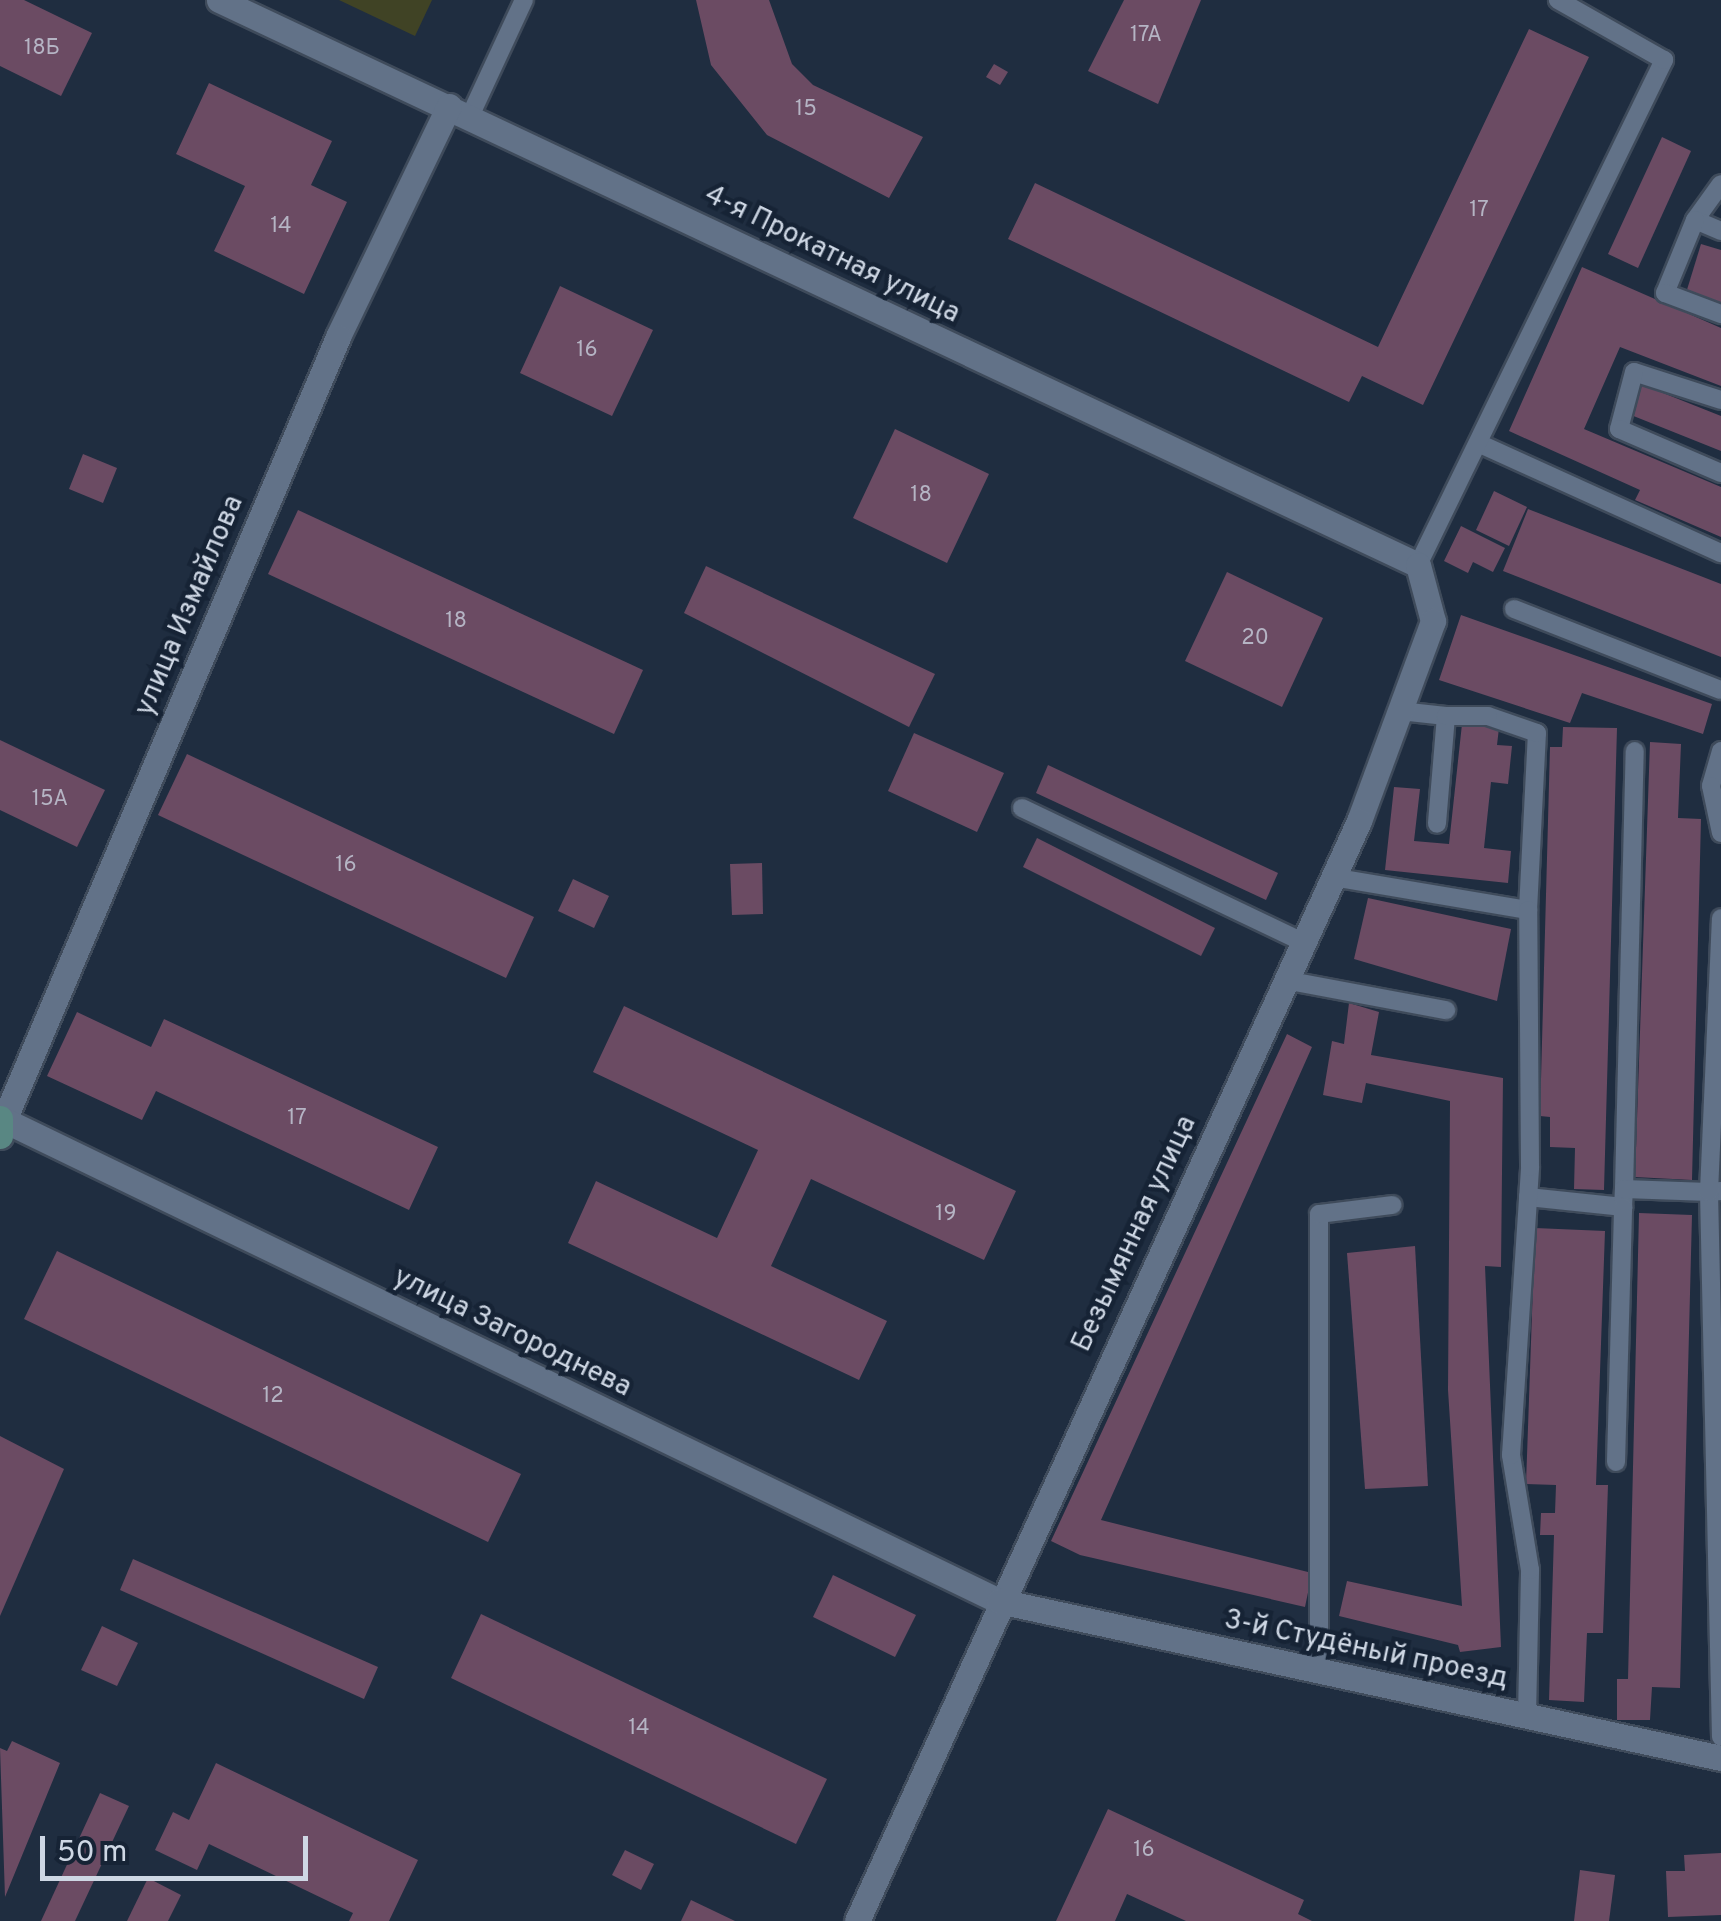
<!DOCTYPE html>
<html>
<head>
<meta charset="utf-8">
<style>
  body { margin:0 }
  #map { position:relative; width:1721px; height:1921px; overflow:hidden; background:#1f2d40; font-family:Overpass,sans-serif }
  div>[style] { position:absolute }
  .green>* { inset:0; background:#404325 }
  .building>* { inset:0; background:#6b4b63 }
  .roads { filter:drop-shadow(2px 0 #3f4b5b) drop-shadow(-2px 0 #3f4b5b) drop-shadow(0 2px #3f4b5b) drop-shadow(0 -2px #3f4b5b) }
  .lane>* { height:18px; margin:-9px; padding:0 9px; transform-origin:9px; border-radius:9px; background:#627288 }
  .street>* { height:25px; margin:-12.5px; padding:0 12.5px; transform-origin:12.5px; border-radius:12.5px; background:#627288 }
  .secondary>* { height:25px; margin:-12.5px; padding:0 12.5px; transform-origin:12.5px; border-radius:12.5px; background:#598783 }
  span { translate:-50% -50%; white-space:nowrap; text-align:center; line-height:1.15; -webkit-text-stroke:9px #162335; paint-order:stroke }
  .number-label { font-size:22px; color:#b5b4c4 }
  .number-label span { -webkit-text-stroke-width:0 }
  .street-label { font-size:28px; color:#ced7e4 }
  .scale { position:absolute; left:40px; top:1836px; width:268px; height:45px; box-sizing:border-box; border:5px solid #ced7e4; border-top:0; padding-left:12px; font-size:30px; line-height:35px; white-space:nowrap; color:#ced7e4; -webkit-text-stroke:8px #162335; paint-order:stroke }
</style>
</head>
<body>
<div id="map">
  <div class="green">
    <i style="clip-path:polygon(339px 0,432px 0,415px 36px)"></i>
  </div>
  <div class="building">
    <i style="clip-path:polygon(0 0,24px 0,92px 33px,61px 96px,0 66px)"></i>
    <i style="clip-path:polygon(696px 0,769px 0,792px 64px,813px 85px,923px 137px,889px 198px,767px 135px,711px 65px)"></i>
    <i style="clip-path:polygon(1124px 0,1201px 0,1158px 104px,1088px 71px)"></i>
    <i style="clip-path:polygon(1529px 29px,1589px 57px,1423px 405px,1362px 376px,1349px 402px,1008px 239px,1035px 183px,1378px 347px)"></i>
    <i style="clip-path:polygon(994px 64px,1008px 72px,1000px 85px,986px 77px)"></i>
    <i style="clip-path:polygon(209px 83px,332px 141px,311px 185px,347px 202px,304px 294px,214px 251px,245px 186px,176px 154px)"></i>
    <i style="clip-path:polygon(1662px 137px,1691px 151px,1638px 268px,1608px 254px)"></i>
    <i style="clip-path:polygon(1701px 244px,1721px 250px,1721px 306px,1686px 293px)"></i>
    <i style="clip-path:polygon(1582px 267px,1721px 328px,1721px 386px,1620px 347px,1584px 429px,1721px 487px,1721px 537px,1635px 500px,1640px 490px,1509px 431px)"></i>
    <i style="clip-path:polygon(560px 286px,653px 330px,612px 416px,520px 373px)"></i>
    <i style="clip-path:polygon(1638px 383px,1721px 416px,1721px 451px,1626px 413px)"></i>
    <i style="clip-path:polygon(895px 429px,989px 474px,947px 563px,853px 518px)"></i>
    <i style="clip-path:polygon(83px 454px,117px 468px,103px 503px,69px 489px)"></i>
    <i style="clip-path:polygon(1494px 491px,1527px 507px,1509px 546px,1476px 530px)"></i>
    <i style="clip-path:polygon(1528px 509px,1721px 584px,1721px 657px,1503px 571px)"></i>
    <i style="clip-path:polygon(298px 510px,643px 670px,614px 734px,268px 574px)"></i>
    <i style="clip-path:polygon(1461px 526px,1505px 548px,1493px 572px,1473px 562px,1468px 573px,1444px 561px)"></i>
    <i style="clip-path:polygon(706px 566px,935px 674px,909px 727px,684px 613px)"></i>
    <i style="clip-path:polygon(1227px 572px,1323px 618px,1282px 707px,1185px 661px)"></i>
    <i style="clip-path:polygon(1461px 615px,1712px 704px,1703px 734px,1582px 693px,1570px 723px,1439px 680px)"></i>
    <i style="clip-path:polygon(1462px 724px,1499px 728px,1497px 745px,1512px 746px,1508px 784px,1491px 782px,1484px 848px,1511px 851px,1508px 883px,1385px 870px,1394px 787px,1420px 789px,1414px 841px,1449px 844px)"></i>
    <i style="clip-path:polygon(1563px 727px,1617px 728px,1604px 1190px,1574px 1189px,1575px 1148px,1550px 1147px,1550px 1117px,1540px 1116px,1550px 747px,1562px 747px)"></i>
    <i style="clip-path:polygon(914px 733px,1004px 773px,977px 832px,888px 791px)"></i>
    <i style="clip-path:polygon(0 740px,105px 790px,77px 847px,0 810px)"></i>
    <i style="clip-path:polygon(1650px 742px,1681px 744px,1678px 818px,1701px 819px,1692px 1180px,1635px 1177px)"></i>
    <i style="clip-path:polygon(187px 754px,534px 917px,506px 978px,158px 815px)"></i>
    <i style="clip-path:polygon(1048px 765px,1278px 873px,1266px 900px,1036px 793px)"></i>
    <i style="clip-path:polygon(1037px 838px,1215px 928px,1201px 956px,1023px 867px)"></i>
    <i style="clip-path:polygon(762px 863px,763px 914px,732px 915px,730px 864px)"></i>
    <i style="clip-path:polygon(573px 879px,609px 896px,594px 928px,558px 911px)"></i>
    <i style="clip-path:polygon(1368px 898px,1511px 929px,1497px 1001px,1354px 959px)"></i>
    <i style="clip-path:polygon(1349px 1003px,1379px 1012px,1371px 1055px,1503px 1078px,1501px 1267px,1485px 1266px,1501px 1647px,1460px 1652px,1458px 1645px,1339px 1616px,1347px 1581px,1462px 1606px,1448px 1390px,1450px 1101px,1366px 1083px,1362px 1103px,1323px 1095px,1332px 1041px,1344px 1044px)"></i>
    <i style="clip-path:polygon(624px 1006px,1016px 1191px,984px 1260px,811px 1179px,771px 1266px,887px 1321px,859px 1380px,568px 1243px,596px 1181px,717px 1238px,758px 1150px,593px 1072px)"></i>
    <i style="clip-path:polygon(77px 1012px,151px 1047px,164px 1019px,438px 1147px,409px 1210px,156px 1091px,142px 1120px,47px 1076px)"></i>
    <i style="clip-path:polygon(1287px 1034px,1312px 1047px,1101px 1520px,1312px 1573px,1305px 1607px,1080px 1555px,1051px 1541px)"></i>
    <i style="clip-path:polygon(1639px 1213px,1692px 1215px,1680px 1688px,1652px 1687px,1650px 1720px,1617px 1720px,1617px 1679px,1628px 1679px)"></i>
    <i style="clip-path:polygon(1535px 1228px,1605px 1231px,1596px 1485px,1608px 1485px,1603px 1633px,1587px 1633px,1584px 1702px,1549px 1700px,1554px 1535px,1540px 1535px,1541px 1513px,1555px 1513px,1556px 1485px,1526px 1484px)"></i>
    <i style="clip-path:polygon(1415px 1246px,1428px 1486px,1365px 1489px,1347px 1253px)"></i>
    <i style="clip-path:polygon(57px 1251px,521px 1474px,488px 1542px,24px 1319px)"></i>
    <i style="clip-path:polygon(0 1436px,64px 1469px,0 1616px)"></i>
    <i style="clip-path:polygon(133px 1559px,378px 1667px,364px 1699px,120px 1590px)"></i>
    <i style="clip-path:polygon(833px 1575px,916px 1615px,895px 1657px,813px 1617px)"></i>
    <i style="clip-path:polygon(481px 1614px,827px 1779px,796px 1844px,451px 1678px)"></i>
    <i style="clip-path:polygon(102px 1626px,138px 1643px,117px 1686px,81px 1670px)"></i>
    <i style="clip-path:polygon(12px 1741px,60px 1763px,5px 1897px,0 1748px,7px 1751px)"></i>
    <i style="clip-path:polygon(216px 1763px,418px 1860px,389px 1921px,349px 1921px,353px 1913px,209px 1844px,197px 1870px,155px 1850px,173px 1812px,189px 1820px)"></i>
    <i style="clip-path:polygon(100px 1793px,129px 1806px,75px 1921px,41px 1921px)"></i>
    <i style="clip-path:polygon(1108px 1809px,1304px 1900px,1298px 1914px,1312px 1921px,1186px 1921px,1127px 1894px,1115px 1921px,1056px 1921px)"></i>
    <i style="clip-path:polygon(625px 1850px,654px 1864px,641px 1890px,612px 1875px)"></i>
    <i style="clip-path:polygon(1721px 1853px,1721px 1915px,1668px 1917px,1666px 1871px,1685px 1871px,1684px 1855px)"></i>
    <i style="clip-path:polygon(1580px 1870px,1615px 1875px,1609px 1921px,1574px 1921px)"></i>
    <i style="clip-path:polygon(148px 1878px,181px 1895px,168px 1921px,127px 1921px)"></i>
    <i style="clip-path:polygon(691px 1900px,735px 1921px,681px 1921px)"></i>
  </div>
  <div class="roads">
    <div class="lane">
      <i style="left:471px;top:114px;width:126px;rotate:-65.1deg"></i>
      <i style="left:1695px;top:220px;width:44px;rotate:-54.2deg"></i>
      <i style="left:1721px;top:231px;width:28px;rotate:-157deg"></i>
      <i style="left:1695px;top:220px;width:79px;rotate:112.3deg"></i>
      <i style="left:1665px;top:293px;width:60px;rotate:20.6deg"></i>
      <i style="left:1721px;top:400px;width:91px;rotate:-162.2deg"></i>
      <i style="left:1634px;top:372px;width:59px;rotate:104.7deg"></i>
      <i style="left:1619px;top:429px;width:111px;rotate:23.3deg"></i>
      <i style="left:1478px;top:443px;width:267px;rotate:24.4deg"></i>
      <i style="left:1418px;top:565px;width:562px;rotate:-64.03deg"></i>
      <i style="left:1664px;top:60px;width:122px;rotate:-150.5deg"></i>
      <i style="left:1514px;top:609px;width:222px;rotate:21.4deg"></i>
      <i style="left:1400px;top:711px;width:46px;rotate:6.2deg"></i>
      <i style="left:1446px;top:716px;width:108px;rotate:94.8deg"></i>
      <i style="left:1721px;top:751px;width:36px;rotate:106deg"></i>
      <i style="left:1711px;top:786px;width:48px;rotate:78deg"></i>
      <i style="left:1022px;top:808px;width:311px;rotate:25.5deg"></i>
      <i style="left:1332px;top:877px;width:199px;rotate:9.6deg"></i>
      <i style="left:1528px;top:910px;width:177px;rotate:-87.1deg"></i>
      <i style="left:1537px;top:733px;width:52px;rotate:-160.9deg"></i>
      <i style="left:1488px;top:716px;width:42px;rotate:180deg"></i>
      <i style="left:1285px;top:980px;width:164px;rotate:10.6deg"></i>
      <i style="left:1624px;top:1189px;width:438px;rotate:-88.6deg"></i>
      <i style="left:1721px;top:1191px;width:12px;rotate:175deg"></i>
      <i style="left:1709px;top:1192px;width:545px;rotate:88.74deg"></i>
      <i style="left:1528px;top:1197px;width:96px;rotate:6deg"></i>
      <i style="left:1623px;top:1207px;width:18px;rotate:-87deg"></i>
      <i style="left:1624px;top:1189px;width:85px;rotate:2deg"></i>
      <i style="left:1709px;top:1192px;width:274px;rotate:-87.5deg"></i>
      <i style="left:1616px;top:1462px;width:255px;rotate:-88.4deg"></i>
      <i style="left:1319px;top:1670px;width:456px;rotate:-90deg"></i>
      <i style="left:1319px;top:1214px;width:74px;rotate:-7deg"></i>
      <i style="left:1527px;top:1716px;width:146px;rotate:-88.8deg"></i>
      <i style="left:1530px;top:1570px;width:117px;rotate:-99.4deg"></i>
      <i style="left:1511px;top:1455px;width:289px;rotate:-86.2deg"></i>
      <i style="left:1530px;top:1167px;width:257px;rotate:-90.4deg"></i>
    </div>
    <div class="street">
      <i style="left:219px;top:0;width:1325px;rotate:25.23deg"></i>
      <i style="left:1418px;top:565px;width:58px;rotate:75deg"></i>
      <i style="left:1433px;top:621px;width:213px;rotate:110.3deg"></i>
      <i style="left:1359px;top:821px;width:1209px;rotate:114.53deg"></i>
      <i style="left:449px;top:106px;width:256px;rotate:115.7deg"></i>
      <i style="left:338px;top:337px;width:851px;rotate:113.1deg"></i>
      <i style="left:4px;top:1120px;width:1105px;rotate:25.8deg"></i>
      <i style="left:999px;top:1601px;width:739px;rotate:12.27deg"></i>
    </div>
    <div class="secondary">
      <i style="left:0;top:1118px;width:18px;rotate:90deg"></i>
    </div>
  </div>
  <div class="number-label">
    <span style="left:1146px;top:36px">17А</span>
    <span style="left:42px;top:49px">18Б</span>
    <span style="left:806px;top:110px">15</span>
    <span style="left:1479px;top:211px">17</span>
    <span style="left:281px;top:227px">14</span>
    <span style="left:587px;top:351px">16</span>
    <span style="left:921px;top:496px">18</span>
    <span style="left:456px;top:622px">18</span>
    <span style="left:1255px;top:639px">20</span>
    <span style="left:50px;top:800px">15А</span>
    <span style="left:346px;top:866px">16</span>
    <span style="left:297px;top:1119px">17</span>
    <span style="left:946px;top:1215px">19</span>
    <span style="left:273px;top:1397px">12</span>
    <span style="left:639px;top:1729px">14</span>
    <span style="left:1144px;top:1851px">16</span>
  </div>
  <div class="street-label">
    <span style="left:832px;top:255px;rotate:26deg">4-я Прокатная улица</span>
    <span style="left:190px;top:606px;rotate:-67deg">улица Измайлова</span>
    <span style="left:1135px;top:1234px;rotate:-65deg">Безымянная улица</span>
    <span style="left:512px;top:1333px;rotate:26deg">улица Загороднева</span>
    <span style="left:1366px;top:1650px;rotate:12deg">3-й Студёный проезд</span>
  </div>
  <div class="scale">50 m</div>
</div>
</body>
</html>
